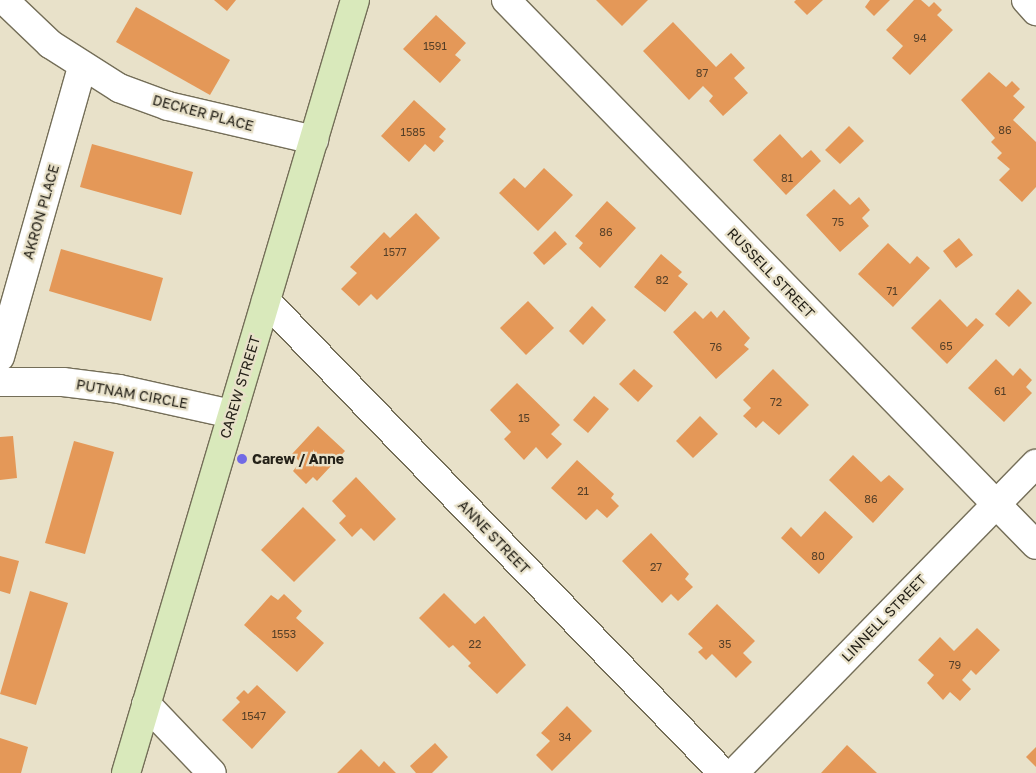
<!DOCTYPE html>
<html>
<head>
<meta charset="utf-8">
<style>
  body { margin:0 }
  #map { position:relative; width:1036px; height:773px; overflow:hidden; background:#e8e1c9; font-family:"Golos Text",sans-serif }
  div>[style] { position:absolute }
  .building>* { inset:0; background:#e49858 }
  .roads { filter:drop-shadow(1px 0 #746e58) drop-shadow(-1px 0 #746e58) drop-shadow(0 1px #746e58) drop-shadow(0 -1px #746e58) }
  .street>* { height:28px; margin:-14px; padding:0 14px; transform-origin:14px; border-radius:14px; background:#fff }
  .secondary>* { height:28px; margin:-14px; padding:0 14px; transform-origin:14px; border-radius:14px; background:#d9e9bb }
  .dots>* { width:14px; height:14px; translate:-50% -50%; box-sizing:border-box; border:2px solid #e8e1c9; border-radius:50% }
  span { translate:-50% -50%; white-space:nowrap; text-align:center; line-height:1.15; -webkit-text-stroke:4.5px #e8e1c9; paint-order:stroke }
  .number-label { font-size:11px; color:#543f28 }
  .number-label span { -webkit-text-stroke-width:0 }
  .street-label { font-size:14px; color:#242118 }
  .poi-label { font-size:14px; color:#242118; font-weight:700 }
  .left { translate:0 -50%; text-align:left }
</style>
</head>
<body>
<div id="map">
  <div class="building">
    <i style="clip-path:polygon(214px 0,236px 0,227px 11px)"></i>
    <i style="clip-path:polygon(596px 0,648px 0,622px 26px)"></i>
    <i style="clip-path:polygon(796px 0,823px 0,807px 15px,794px 2px)"></i>
    <i style="clip-path:polygon(870px 0,890px 0,874px 16px,865px 7px)"></i>
    <i style="clip-path:polygon(914px 0,921px 0,929px 7px,934px 2px,942px 10px,937px 15px,953px 30px,910px 75px,892px 58px,903px 46px,886px 30px)"></i>
    <i style="clip-path:polygon(136px 7px,230px 60px,210px 95px,116px 42px)"></i>
    <i style="clip-path:polygon(436px 15px,466px 43px,455px 55px,461px 60px,440px 83px,403px 49px)"></i>
    <i style="clip-path:polygon(673px 22px,716px 67px,731px 53px,745px 68px,734px 78px,748px 93px,723px 116px,709px 101px,713px 96px,703px 86px,689px 100px,643px 51px)"></i>
    <i style="clip-path:polygon(989px 72px,1006px 87px,1012px 81px,1020px 89px,1013px 96px,1025px 107px,1013px 120px,1036px 142px,1036px 187px,1022px 202px,999px 180px,1010px 169px,997px 158px,1002px 153px,991px 142px,995px 138px,961px 100px)"></i>
    <i style="clip-path:polygon(414px 100px,446px 129px,439px 137px,444px 141px,434px 152px,425px 144px,409px 162px,381px 136px)"></i>
    <i style="clip-path:polygon(849px 126px,864px 141px,840px 164px,825px 150px)"></i>
    <i style="clip-path:polygon(780px 134px,802px 158px,811px 150px,821px 161px,786px 195px,753px 160px)"></i>
    <i style="clip-path:polygon(92px 144px,193px 172px,181px 215px,80px 187px)"></i>
    <i style="clip-path:polygon(544px 168px,573px 195px,538px 231px,499px 193px,514px 178px,525px 188px)"></i>
    <i style="clip-path:polygon(834px 189px,850px 205px,859px 197px,870px 210px,862px 218px,869px 226px,840px 252px,806px 215px)"></i>
    <i style="clip-path:polygon(607px 201px,636px 228px,600px 268px,579px 248px,583px 243px,575px 236px)"></i>
    <i style="clip-path:polygon(416px 213px,440px 238px,377px 300px,371px 294px,359px 306px,341px 289px,357px 273px,350px 267px,384px 232px,390px 238px)"></i>
    <i style="clip-path:polygon(555px 231px,567px 244px,544px 265px,533px 253px)"></i>
    <i style="clip-path:polygon(959px 238px,973px 255px,956px 268px,943px 251px)"></i>
    <i style="clip-path:polygon(888px 243px,910px 264px,917px 256px,930px 268px,893px 307px,858px 274px)"></i>
    <i style="clip-path:polygon(61px 249px,163px 278px,151px 321px,49px 291px)"></i>
    <i style="clip-path:polygon(661px 254px,682px 272px,678px 276px,688px 284px,665px 312px,634px 287px)"></i>
    <i style="clip-path:polygon(1018px 289px,1032px 303px,1009px 327px,995px 314px)"></i>
    <i style="clip-path:polygon(940px 299px,967px 327px,976px 318px,984px 325px,947px 364px,911px 328px)"></i>
    <i style="clip-path:polygon(528px 301px,554px 328px,526px 355px,500px 328px)"></i>
    <i style="clip-path:polygon(592px 306px,606px 320px,583px 345px,569px 331px)"></i>
    <i style="clip-path:polygon(724px 310px,750px 338px,744px 345px,749px 349px,716px 379px,673px 332px,695px 311px,703px 319px,711px 311px,717px 318px)"></i>
    <i style="clip-path:polygon(996px 359px,1013px 376px,1020px 368px,1032px 380px,1026px 387px,1032px 393px,1004px 422px,968px 388px)"></i>
    <i style="clip-path:polygon(634px 369px,653px 386px,638px 402px,619px 384px)"></i>
    <i style="clip-path:polygon(773px 369px,809px 405px,779px 435px,763px 421px,756px 428px,743px 416px,751px 408px,743px 400px)"></i>
    <i style="clip-path:polygon(517px 383px,560px 425px,551px 434px,562px 444px,547px 459px,536px 447px,524px 460px,504px 439px,511px 432px,490px 410px)"></i>
    <i style="clip-path:polygon(594px 396px,609px 409px,588px 433px,573px 420px)"></i>
    <i style="clip-path:polygon(700px 416px,718px 434px,693px 458px,676px 441px)"></i>
    <i style="clip-path:polygon(318px 426px,345px 451px,317px 481px,313px 477px,306px 484px,293px 471px,300px 462px,292px 454px)"></i>
    <i style="clip-path:polygon(13px 436px,17px 478px,0 480px,0 437px)"></i>
    <i style="clip-path:polygon(74px 441px,114px 452px,85px 554px,45px 543px)"></i>
    <i style="clip-path:polygon(853px 455px,881px 482px,889px 475px,904px 489px,873px 523px,829px 480px)"></i>
    <i style="clip-path:polygon(577px 460px,614px 494px,611px 498px,619px 506px,607px 518px,597px 509px,586px 520px,551px 488px)"></i>
    <i style="clip-path:polygon(356px 477px,396px 519px,374px 541px,361px 528px,352px 537px,339px 523px,346px 516px,332px 501px)"></i>
    <i style="clip-path:polygon(303px 507px,336px 540px,294px 582px,261px 550px)"></i>
    <i style="clip-path:polygon(825px 511px,853px 537px,819px 574px,781px 538px,791px 527px,801px 537px)"></i>
    <i style="clip-path:polygon(651px 533px,689px 574px,685px 579px,693px 587px,678px 601px,671px 594px,662px 603px,622px 561px)"></i>
    <i style="clip-path:polygon(0 556px,19px 561px,10px 594px,0 591px)"></i>
    <i style="clip-path:polygon(30px 591px,68px 603px,36px 705px,0 694px)"></i>
    <i style="clip-path:polygon(444px 593px,475px 624px,484px 616px,526px 665px,497px 694px,468px 666px,471px 663px,453px 645px,449px 648px,419px 618px)"></i>
    <i style="clip-path:polygon(284px 594px,302px 611px,296px 618px,324px 643px,297px 672px,244px 625px,271px 595px,278px 600px)"></i>
    <i style="clip-path:polygon(717px 604px,755px 641px,743px 653px,752px 662px,736px 678px,712px 654px,706px 660px,698px 652px,703px 648px,688px 634px)"></i>
    <i style="clip-path:polygon(977px 628px,1000px 650px,976px 675px,971px 670px,962px 680px,971px 689px,960px 701px,950px 692px,943px 700px,927px 683px,934px 675px,918px 660px,940px 637px,954px 651px)"></i>
    <i style="clip-path:polygon(257px 685px,286px 712px,252px 749px,222px 720px,240px 702px,236px 698px,244px 690px,248px 694px)"></i>
    <i style="clip-path:polygon(567px 706px,592px 731px,552px 771px,536px 755px,550px 741px,541px 733px)"></i>
    <i style="clip-path:polygon(0 738px,28px 747px,21px 773px,0 773px)"></i>
    <i style="clip-path:polygon(435px 743px,448px 757px,432px 773px,416px 773px,410px 766px)"></i>
    <i style="clip-path:polygon(847px 745px,877px 773px,821px 773px)"></i>
    <i style="clip-path:polygon(1036px 747px,1036px 767px,1026px 757px)"></i>
    <i style="clip-path:polygon(361px 749px,379px 767px,384px 761px,396px 773px,337px 773px)"></i>
  </div>
  <div class="roads">
    <div class="street">
      <i style="left:4px;top:0;width:64px;rotate:43.7deg"></i>
      <i style="left:50px;top:44px;width:82px;rotate:32.5deg"></i>
      <i style="left:119px;top:88px;width:52px;rotate:20.2deg"></i>
      <i style="left:168px;top:106px;width:150px;rotate:13.1deg"></i>
      <i style="left:506px;top:0;width:760px;rotate:45.8deg"></i>
      <i style="left:1026px;top:0;width:15px;rotate:48deg"></i>
      <i style="left:266px;top:301px;width:657px;rotate:45.93deg"></i>
      <i style="left:0;top:357px;width:300px;rotate:-74.2deg"></i>
      <i style="left:0;top:382px;width:63px"></i>
      <i style="left:63px;top:382px;width:56px;rotate:7.1deg"></i>
      <i style="left:119px;top:389px;width:116px;rotate:12.5deg"></i>
      <i style="left:146px;top:704px;width:95px;rotate:46.3deg"></i>
      <i style="left:734px;top:773px;width:432px;rotate:-45.7deg"></i>
    </div>
    <div class="secondary">
      <i style="left:126px;top:773px;width:806px;rotate:-73.5deg"></i>
    </div>
  </div>
  <div class="dots">
    <i style="left:242px;top:459px;background:#716ae5"></i>
  </div>
  <div class="number-label">
    <span style="left:920px;top:38px">94</span>
    <span style="left:435px;top:46px">1591</span>
    <span style="left:702px;top:73px">87</span>
    <span style="left:1005px;top:130px">86</span>
    <span style="left:413px;top:132px">1585</span>
    <span style="left:787px;top:178px">81</span>
    <span style="left:838px;top:222px">75</span>
    <span style="left:606px;top:232px">86</span>
    <span style="left:395px;top:252px">1577</span>
    <span style="left:662px;top:280px">82</span>
    <span style="left:892px;top:291px">71</span>
    <span style="left:946px;top:346px">65</span>
    <span style="left:716px;top:347px">76</span>
    <span style="left:1000px;top:391px">61</span>
    <span style="left:776px;top:402px">72</span>
    <span style="left:524px;top:418px">15</span>
    <span style="left:583px;top:491px">21</span>
    <span style="left:871px;top:499px">86</span>
    <span style="left:818px;top:556px">80</span>
    <span style="left:656px;top:567px">27</span>
    <span style="left:284px;top:634px">1553</span>
    <span style="left:475px;top:644px">22</span>
    <span style="left:725px;top:644px">35</span>
    <span style="left:955px;top:665px">79</span>
    <span style="left:254px;top:716px">1547</span>
    <span style="left:565px;top:737px">34</span>
  </div>
  <div class="street-label">
    <span style="left:203px;top:113px;rotate:15deg">DECKER PLACE</span>
    <span style="left:41px;top:212px;rotate:-74deg">AKRON PLACE</span>
    <span style="left:771px;top:273px;rotate:46deg">RUSSELL STREET</span>
    <span style="left:240px;top:387px;rotate:-73deg">CAREW STREET</span>
    <span style="left:132px;top:394px;rotate:10deg">PUTNAM CIRCLE</span>
    <span style="left:494px;top:537px;rotate:46deg">ANNE STREET</span>
    <span style="left:884px;top:618px;rotate:-46deg">LINNELL STREET</span>
  </div>
  <div class="poi-label">
    <span class="left" style="left:252px;top:459px">Carew / Anne</span>
  </div>
</div>
</body>
</html>
